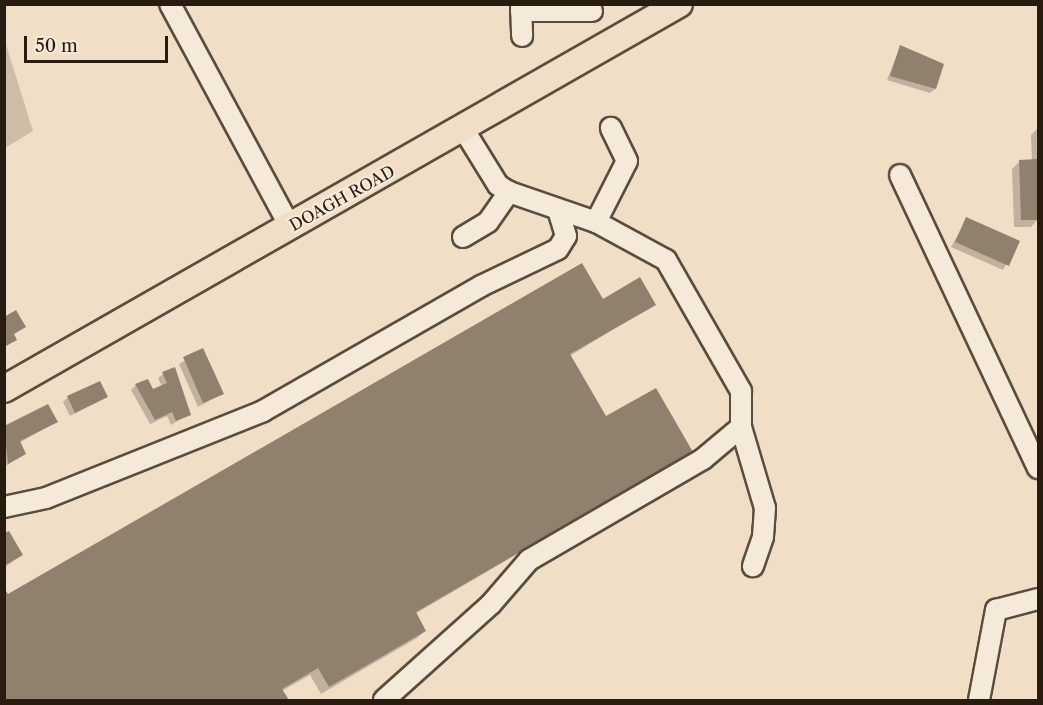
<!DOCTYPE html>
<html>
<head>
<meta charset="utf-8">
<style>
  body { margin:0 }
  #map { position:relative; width:1043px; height:705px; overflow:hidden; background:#f0dfc6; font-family:"Libre Caslon Text",serif }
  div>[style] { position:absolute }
  .green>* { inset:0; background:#cebea7 }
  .shadow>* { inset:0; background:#0003 }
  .building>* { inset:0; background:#90816e }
  .roads { filter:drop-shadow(2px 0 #594d3d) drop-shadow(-2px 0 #594d3d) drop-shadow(0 2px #594d3d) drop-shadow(0 -2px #594d3d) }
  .minor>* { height:20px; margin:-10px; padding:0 10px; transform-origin:10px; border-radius:10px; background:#f5eada }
  .major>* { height:26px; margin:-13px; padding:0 13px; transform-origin:13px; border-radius:13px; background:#f0dfc6 }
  span { translate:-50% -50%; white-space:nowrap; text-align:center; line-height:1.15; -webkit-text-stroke:4.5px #f5eada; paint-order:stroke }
  .street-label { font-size:16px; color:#271c0f }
  .frame { position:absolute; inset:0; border:6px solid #271c0f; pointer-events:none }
  .scale { position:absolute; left:24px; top:36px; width:144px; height:27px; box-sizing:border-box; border:3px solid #271c0f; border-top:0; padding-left:8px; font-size:18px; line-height:21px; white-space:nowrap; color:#271c0f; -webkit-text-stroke:4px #f5eada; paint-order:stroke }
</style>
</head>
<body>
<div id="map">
  <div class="green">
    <i style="clip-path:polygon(4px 38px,33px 131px,5px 148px,4px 148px)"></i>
  </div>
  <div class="shadow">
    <i style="clip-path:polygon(900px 47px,919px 53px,918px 57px,935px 89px,930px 93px,887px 80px)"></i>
    <i style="clip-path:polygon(1038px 128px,1038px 219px,1031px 227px,1014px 227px,1012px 169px,1020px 161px,1032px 162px,1031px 135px)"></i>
    <i style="clip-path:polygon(967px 219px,1018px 242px,1003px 270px,951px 247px)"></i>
    <i style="clip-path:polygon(602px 301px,654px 304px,570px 356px,606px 419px,691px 452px,415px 614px,425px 631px,417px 638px,321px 694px,310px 675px,282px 691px,287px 700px,4px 700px,4px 591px,8px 596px)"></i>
    <i style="clip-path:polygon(202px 350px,222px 394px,198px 407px,179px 364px)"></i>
    <i style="clip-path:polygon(163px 374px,189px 414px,171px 425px,167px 416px,150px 424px,131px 390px,136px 385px,152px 391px,162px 387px,158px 378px)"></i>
    <i style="clip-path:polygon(68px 397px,106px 397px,70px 416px,63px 402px)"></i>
    <i style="clip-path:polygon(56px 422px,19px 443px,25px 454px,4px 467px,4px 427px)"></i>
    <i style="clip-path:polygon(4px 535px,21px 555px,4px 568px)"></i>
  </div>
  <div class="building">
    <i style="clip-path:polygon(900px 45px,944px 64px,936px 89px,890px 76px)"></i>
    <i style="clip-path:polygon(1038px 159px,1038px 220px,1021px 220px,1019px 160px)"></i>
    <i style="clip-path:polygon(966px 217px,1020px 241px,1009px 266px,955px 242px)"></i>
    <i style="clip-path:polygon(582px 263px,603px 299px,640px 277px,656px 305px,570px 354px,606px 416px,656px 388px,693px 452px,416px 612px,426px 631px,329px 687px,318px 668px,282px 689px,289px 700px,4px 700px,4px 588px,8px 594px)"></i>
    <i style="clip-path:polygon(16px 310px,26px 327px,14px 334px,17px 340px,4px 347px,4px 317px)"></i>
    <i style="clip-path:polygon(203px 348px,224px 394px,203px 403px,183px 357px)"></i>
    <i style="clip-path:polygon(175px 367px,191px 415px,176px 421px,172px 412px,155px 420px,135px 384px,148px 379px,153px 389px,167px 383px,162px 372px)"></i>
    <i style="clip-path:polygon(100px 381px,108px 397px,75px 413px,67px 396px)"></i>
    <i style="clip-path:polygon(48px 404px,58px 422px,20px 441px,26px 454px,8px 464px,4px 426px)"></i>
    <i style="clip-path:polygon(9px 531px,23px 555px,4px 566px,4px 533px)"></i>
  </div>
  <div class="roads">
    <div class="minor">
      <i style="left:170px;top:4px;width:253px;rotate:61.7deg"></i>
      <i style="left:521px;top:4px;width:32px;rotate:88deg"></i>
      <i style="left:521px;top:11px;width:71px"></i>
      <i style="left:900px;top:175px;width:324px;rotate:64.8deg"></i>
      <i style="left:596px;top:222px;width:68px;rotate:-63.1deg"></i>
      <i style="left:627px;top:161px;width:37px;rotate:-116deg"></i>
      <i style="left:463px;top:237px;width:29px;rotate:-31deg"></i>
      <i style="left:488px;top:222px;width:37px;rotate:-55deg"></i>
      <i style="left:741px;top:427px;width:84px;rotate:73.5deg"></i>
      <i style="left:765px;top:508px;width:29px;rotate:94deg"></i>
      <i style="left:763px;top:537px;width:31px;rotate:109deg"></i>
      <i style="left:4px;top:507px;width:43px;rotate:-12.1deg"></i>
      <i style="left:46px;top:498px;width:234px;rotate:-21.8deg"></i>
      <i style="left:263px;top:411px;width:251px;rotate:-29.8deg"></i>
      <i style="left:481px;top:286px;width:85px;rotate:-25.7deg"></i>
      <i style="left:558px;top:249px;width:15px;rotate:-58deg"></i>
      <i style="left:566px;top:236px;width:27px;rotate:-107deg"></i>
      <i style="left:384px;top:700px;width:144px;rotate:-41.9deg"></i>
      <i style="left:491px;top:604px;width:58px;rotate:-49.2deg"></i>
      <i style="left:529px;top:560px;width:201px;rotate:-30.1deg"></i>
      <i style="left:703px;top:459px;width:50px;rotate:-40.1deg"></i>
      <i style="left:741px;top:427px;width:36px;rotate:-90deg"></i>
      <i style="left:741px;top:391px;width:151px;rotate:-119.8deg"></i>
      <i style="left:666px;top:260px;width:80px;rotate:-151.5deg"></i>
      <i style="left:596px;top:222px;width:92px;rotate:-161deg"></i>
      <i style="left:509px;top:192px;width:13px;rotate:-148deg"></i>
      <i style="left:498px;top:185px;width:65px;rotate:-121.7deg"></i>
      <i style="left:979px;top:700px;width:92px;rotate:-79.3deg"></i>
      <i style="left:996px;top:610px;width:43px;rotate:-14.7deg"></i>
    </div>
    <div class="major">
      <i style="left:4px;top:389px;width:777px;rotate:-29.7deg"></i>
    </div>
  </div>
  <div class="street-label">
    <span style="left:342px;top:198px;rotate:-29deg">DOAGH ROAD</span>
  </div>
  <div class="frame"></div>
  <div class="scale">50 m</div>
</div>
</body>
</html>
